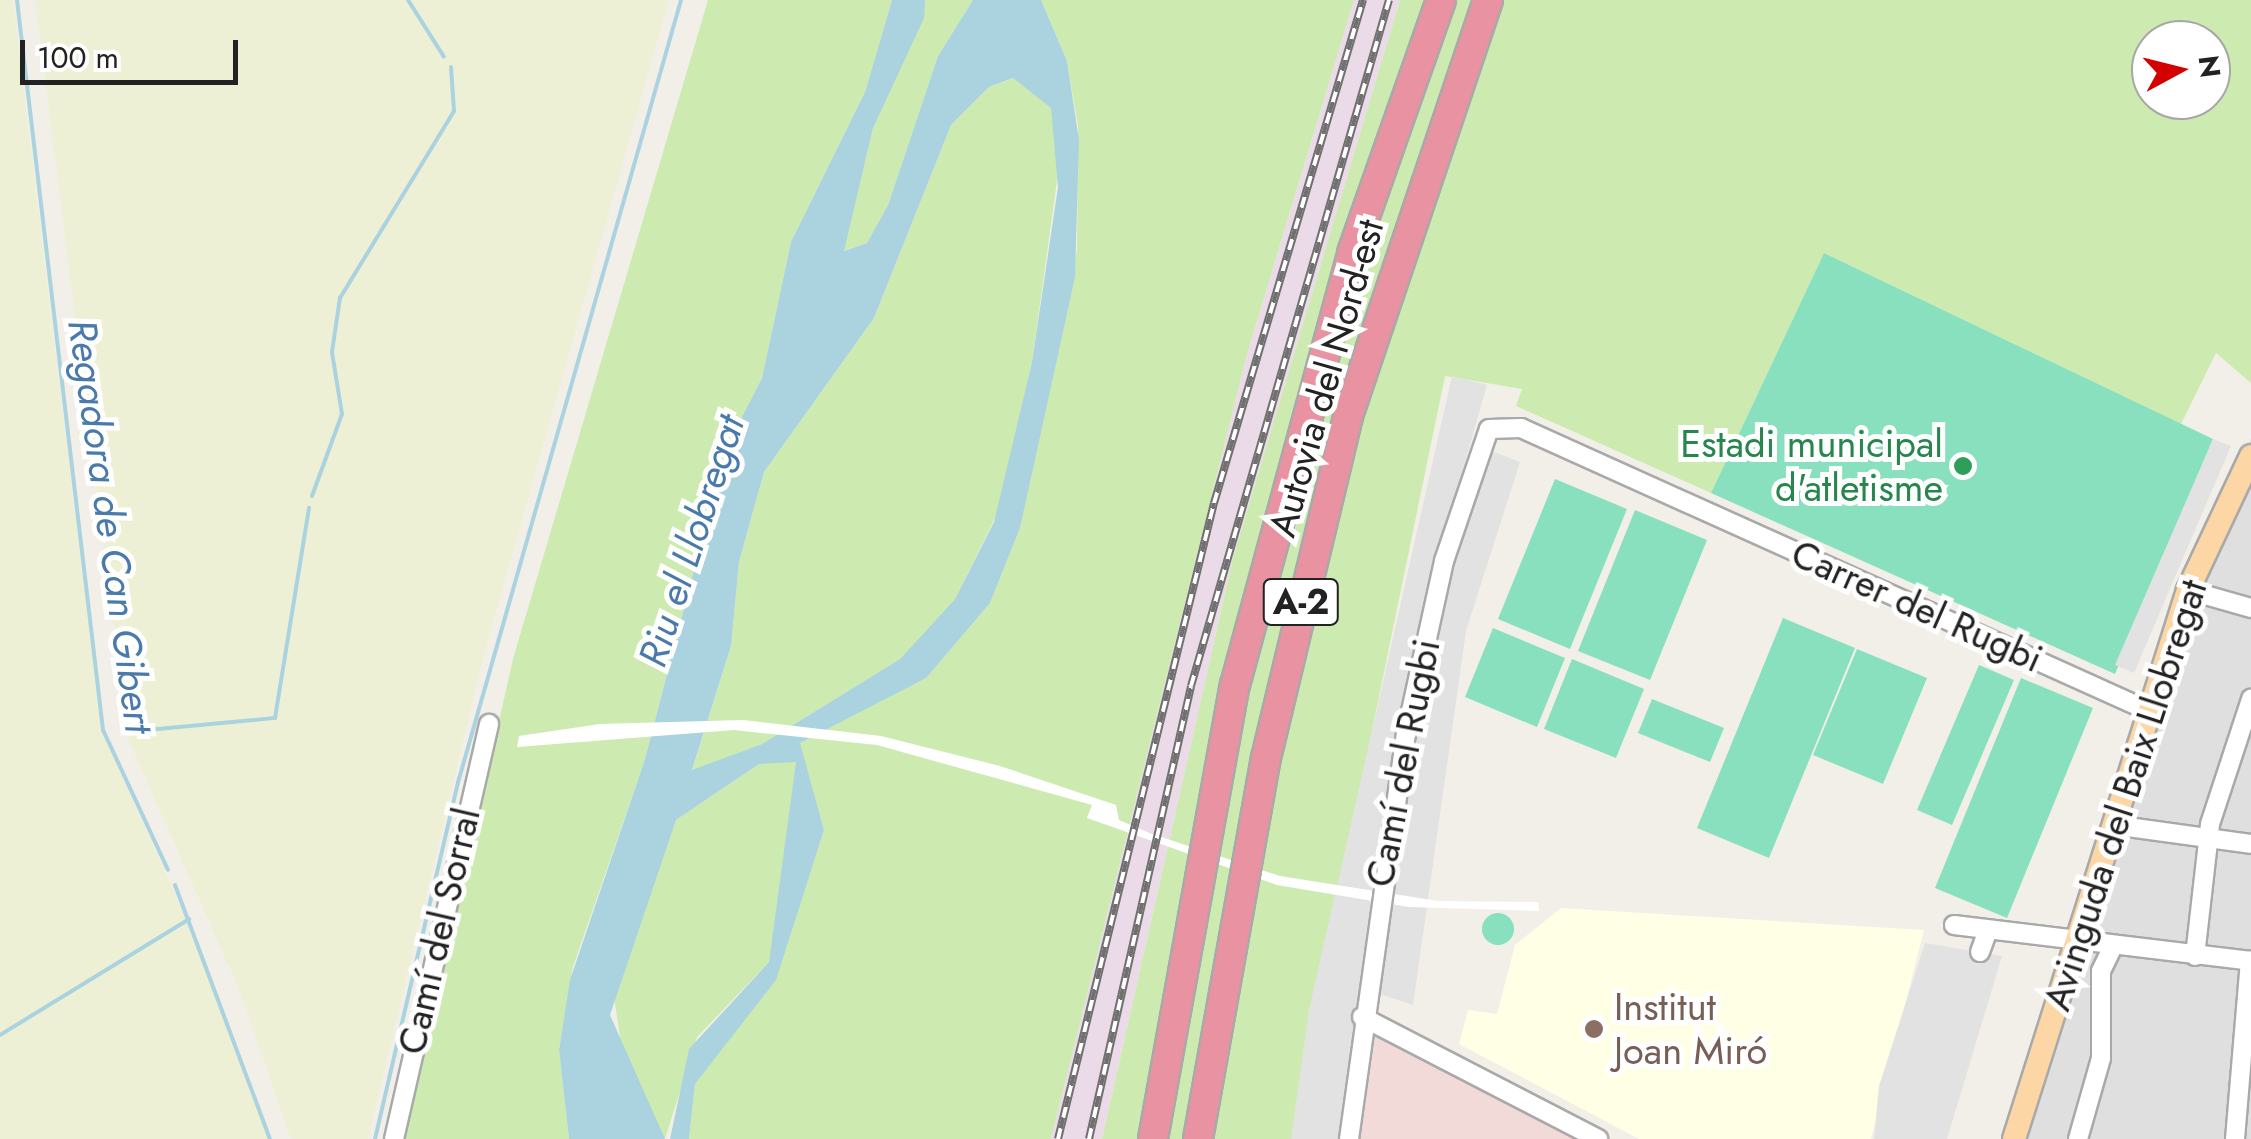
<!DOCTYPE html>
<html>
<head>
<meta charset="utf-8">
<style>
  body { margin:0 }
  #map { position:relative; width:2251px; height:1139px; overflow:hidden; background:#f2efe9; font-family:Jost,sans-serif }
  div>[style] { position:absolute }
  .residential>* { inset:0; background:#e0dfdf }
  .commercial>* { inset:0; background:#f2dad9 }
  .industrial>* { inset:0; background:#ebdbe8 }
  .education>* { inset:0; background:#ffffe5 }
  .farmland>* { inset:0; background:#eef0d5 }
  .grass>* { inset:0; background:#cdebb0 }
  .pitch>* { inset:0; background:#88e0be }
  .round { border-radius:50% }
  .parking>* { inset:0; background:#e2e2e2 }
  .water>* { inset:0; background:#aad3df }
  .pier>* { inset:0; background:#fff }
  .stream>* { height:4px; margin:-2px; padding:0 2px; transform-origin:2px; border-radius:2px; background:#aad3df }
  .roads { filter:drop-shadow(2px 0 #a9a9a9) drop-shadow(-2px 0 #a9a9a9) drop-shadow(0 2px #a9a9a9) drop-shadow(0 -2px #a9a9a9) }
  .minor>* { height:18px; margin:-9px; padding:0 9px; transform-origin:9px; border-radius:9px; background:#fff }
  .major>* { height:22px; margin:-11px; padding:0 11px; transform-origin:11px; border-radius:11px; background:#fcd6a4 }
  .highway>* { height:28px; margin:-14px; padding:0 14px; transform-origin:14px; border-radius:14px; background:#e892a2 }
  .rail>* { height:8px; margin-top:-4px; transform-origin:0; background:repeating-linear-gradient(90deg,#fff 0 11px,#707070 0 22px); box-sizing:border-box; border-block:2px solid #707070 }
  .dots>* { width:28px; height:28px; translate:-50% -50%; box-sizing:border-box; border:5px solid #fff; border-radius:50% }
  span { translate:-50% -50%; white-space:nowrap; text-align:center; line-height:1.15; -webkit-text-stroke:10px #fff; paint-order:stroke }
  .shield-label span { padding:2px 8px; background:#fff; border:2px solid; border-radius:8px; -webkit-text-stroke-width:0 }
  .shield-label { font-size:35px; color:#222; font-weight:700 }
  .street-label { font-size:38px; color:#222 }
  .leisure-label { font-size:38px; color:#27864d }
  .right { translate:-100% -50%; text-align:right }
  .education-label { font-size:38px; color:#785e54 }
  .left { translate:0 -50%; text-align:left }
  .water-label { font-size:40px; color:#4a7aab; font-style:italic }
  .north { position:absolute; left:2131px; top:20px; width:100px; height:100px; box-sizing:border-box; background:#fff; border:2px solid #a7a7a7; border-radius:50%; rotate:83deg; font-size:28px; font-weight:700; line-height:40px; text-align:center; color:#222 }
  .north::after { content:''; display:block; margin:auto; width:35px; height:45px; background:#d40000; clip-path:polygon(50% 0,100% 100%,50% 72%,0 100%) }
  .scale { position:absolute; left:20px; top:40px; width:218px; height:45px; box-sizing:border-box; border:5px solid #222; border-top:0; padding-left:12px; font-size:30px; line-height:35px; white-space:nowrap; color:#222; -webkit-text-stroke:8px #fff; paint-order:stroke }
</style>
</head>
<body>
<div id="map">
  <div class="residential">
    <i style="clip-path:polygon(2251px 439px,2251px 1139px,2004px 1139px,2133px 719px)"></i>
  </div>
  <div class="commercial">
    <i style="clip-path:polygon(1316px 1006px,1576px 1139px,1298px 1139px)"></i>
  </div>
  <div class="industrial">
    <i style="clip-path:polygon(1354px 0,1400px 0,1233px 558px,1102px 1139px,1051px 1139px,1247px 354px)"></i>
  </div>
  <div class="education">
    <i style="clip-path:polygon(1561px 908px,1924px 930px,1871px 1139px,1639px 1139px,1459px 1044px,1468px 1010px,1497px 1014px,1515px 945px)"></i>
  </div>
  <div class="farmland">
    <i style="clip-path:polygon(0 0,13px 0,101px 730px,183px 912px,269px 1139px,0 1139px)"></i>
    <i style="clip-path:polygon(35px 0,669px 0,483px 658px,368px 1139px,291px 1139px,238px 987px,128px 739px)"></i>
  </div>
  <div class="grass">
    <i style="clip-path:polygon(708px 0,892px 0,865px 92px,791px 242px,762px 378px,725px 450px,645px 759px,573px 967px,559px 1050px,569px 1139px,405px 1139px,513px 659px)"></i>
    <i style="clip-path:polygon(925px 0,973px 0,938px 56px,888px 205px,867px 243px,843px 251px,873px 128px)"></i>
    <i style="clip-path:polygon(1041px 0,1354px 0,1247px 354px,1051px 1139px,689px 1139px,695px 1084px,791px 931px,824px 830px,799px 743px,926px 677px,990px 603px,1020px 528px,1077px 250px,1078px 126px,1067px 61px)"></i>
    <i style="clip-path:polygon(evenodd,1400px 0,2251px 0,2251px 383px,2216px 353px,2181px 424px,1824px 253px,1711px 493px,1516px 406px,1522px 389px,1445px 376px,1306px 1051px,1298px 1139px,1102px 1139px,1233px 558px,1400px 0,2151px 40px,2211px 40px,2211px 100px,2151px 100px,2151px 40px)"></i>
    <i style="clip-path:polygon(1014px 78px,1051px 108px,1060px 159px,1032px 362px,999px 510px,955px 599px,900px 659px,762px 744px,692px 771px,731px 646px,739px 562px,764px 472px,874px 318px,951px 125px,989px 87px)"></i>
    <i style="clip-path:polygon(785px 757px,796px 761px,797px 801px,769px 962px,697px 1037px,665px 1139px,624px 1063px,613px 991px,676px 820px,759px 764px)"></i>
  </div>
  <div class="pitch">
    <i style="clip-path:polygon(1824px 253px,2213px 439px,2115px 674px,1711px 493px)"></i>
    <i style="clip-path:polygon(1555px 479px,1627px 509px,1570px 649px,1498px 619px)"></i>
    <i style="clip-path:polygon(1635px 510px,1707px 540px,1650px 680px,1578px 651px)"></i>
    <i style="clip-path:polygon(1783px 618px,1855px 648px,1769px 858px,1697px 828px)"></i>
    <i style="clip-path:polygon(1493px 628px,1565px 658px,1537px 727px,1465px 697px)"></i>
    <i style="clip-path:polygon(1857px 649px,1927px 678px,1883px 784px,1813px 755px)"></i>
    <i style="clip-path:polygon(1572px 659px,1644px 689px,1616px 758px,1544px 729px)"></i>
    <i style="clip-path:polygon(1979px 665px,2014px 680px,1952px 825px,1917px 810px)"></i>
    <i style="clip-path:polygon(2021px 678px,2093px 708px,2007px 918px,1935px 888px)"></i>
    <i style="clip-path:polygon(1652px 699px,1724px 728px,1710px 762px,1638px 733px)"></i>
    <i class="round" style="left:1482px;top:913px;width:32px;height:32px"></i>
  </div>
  <div class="parking">
    <i style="clip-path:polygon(1452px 376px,1487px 385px,1427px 594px,1374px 872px,1343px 1139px,1291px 1139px,1309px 1010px)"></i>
    <i style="clip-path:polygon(2213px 439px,2231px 446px,2134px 673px,2115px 665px)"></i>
    <i style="clip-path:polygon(1486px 449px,1520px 462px,1466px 631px,1413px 1005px,1371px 991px,1438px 603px)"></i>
    <i style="clip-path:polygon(1925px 943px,2002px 956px,1947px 1139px,1874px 1139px,1879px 1086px)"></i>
  </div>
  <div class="water">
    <i style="clip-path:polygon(evenodd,892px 0,925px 0,924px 18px,873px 128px,844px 251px,867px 243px,888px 205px,938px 56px,973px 0,1041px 0,1067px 61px,1079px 140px,1075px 277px,1020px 528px,990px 603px,926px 678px,800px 743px,824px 830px,776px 980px,695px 1084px,689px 1139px,670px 1139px,689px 1049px,769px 962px,796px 762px,759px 764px,676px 820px,610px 1015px,665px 1139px,569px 1139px,559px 1050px,570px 980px,645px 759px,725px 450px,762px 378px,791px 242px,865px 92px,892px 0,1013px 78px,1051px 108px,1058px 187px,1032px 362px,994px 522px,955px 599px,900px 659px,762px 744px,692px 770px,731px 646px,739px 562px,764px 472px,874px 318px,951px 125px,989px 87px,1013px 78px)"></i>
  </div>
  <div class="pier">
    <i style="clip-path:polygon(743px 720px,881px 736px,1000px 766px,1116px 805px,1119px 820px,1152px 834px,1280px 876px,1438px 901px,1538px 902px,1539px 911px,1409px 907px,1277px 885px,1087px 818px,1092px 805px,877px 745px,734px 730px,517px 747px,519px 736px,600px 724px)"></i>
  </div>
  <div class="stream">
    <i style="left:17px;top:0;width:735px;rotate:83.28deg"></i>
    <i style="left:103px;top:730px;width:154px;rotate:65.1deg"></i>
    <i style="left:408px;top:0;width:67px;rotate:57.7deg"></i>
    <i style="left:312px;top:496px;width:87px;rotate:-69.9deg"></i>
    <i style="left:342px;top:414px;width:63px;rotate:-99.2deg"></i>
    <i style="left:332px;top:352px;width:55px;rotate:-81.6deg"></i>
    <i style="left:340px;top:298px;width:219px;rotate:-58.6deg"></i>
    <i style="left:454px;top:111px;width:44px;rotate:-93.9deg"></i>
    <i style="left:126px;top:732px;width:150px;rotate:-5.4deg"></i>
    <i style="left:275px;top:718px;width:213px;rotate:-80.8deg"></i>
    <i style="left:175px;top:885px;width:271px;rotate:69.5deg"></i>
    <i style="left:0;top:1035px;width:222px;rotate:-31.5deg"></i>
    <i style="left:375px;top:1139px;width:370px;rotate:-76.9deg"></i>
    <i style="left:459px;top:779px;width:810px;rotate:-74.09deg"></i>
  </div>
  <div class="roads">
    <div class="minor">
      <i style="left:2188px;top:590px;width:66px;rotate:15.9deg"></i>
      <i style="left:2113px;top:825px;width:139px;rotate:7.8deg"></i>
      <i style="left:1954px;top:925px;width:299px;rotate:6.9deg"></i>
      <i style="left:1980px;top:952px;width:23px;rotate:-70deg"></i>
      <i style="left:2195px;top:956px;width:133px;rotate:-83.5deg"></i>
      <i style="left:2210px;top:824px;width:132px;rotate:-71.8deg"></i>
      <i style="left:1362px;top:1017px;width:266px;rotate:27.3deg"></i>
      <i style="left:394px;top:1139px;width:426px;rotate:-77.1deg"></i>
      <i style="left:1349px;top:1139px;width:409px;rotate:-82deg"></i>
      <i style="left:1406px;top:734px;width:177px;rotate:-77.6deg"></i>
      <i style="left:1444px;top:561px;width:139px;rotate:-71.2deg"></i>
      <i style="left:1489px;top:429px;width:32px;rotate:-2deg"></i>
      <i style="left:1521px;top:428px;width:689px;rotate:24.26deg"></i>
      <i style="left:2078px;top:1139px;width:84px;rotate:-74.1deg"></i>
      <i style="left:2101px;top:1058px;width:87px;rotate:-90deg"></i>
      <i style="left:2101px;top:971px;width:25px;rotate:-64deg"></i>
      <i style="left:2235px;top:1139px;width:179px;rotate:-85.2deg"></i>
    </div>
    <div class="major">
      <i style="left:2014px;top:1139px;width:576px;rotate:-72.41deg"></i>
      <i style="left:2188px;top:590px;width:148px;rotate:-64.8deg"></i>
    </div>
    <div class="highway">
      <i style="left:1153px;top:1139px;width:461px;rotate:-79.8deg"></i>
      <i style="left:1235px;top:685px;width:448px;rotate:-74.8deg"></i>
      <i style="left:1352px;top:253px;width:268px;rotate:-70.6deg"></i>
      <i style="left:1198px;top:1139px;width:387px;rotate:-79.9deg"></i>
      <i style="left:1266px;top:758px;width:352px;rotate:-76.5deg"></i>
      <i style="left:1348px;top:416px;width:439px;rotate:-71.4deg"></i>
    </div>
  </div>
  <div class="rail">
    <i style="left:1058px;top:1139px;width:655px;rotate:-76.22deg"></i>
    <i style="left:1214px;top:503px;width:525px;rotate:-73.5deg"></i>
    <i style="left:1089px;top:1139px;width:464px;rotate:-77.3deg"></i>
    <i style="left:1191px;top:686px;width:714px;rotate:-73.9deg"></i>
  </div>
  <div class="dots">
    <i style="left:1963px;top:466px;background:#2e9e5b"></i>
    <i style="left:1594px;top:1029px;background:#8d6e63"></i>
  </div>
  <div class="shield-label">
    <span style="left:1301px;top:602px">A-2</span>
  </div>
  <div class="street-label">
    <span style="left:1326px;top:378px;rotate:-74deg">Autovia del Nord-est</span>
    <span style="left:1917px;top:606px;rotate:24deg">Carrer del Rugbi</span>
    <span style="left:1403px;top:763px;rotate:-79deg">Camí del Rugbi</span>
    <span style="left:2125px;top:795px;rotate:-72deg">Avinguda del Baix Llobregat</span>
    <span style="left:439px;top:931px;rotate:-77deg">Camí del Sorral</span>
  </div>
  <div class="leisure-label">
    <span class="right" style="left:1943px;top:466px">Estadi municipal<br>d'atletisme</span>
  </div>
  <div class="education-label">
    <span class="left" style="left:1614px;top:1029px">Institut<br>Joan Miró</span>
  </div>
  <div class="water-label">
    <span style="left:111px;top:526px;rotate:82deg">Regadora de Can Gibert</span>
    <span style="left:691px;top:541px;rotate:-72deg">Riu el Llobregat</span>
  </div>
  <div class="north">N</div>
  <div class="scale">100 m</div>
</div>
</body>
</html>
